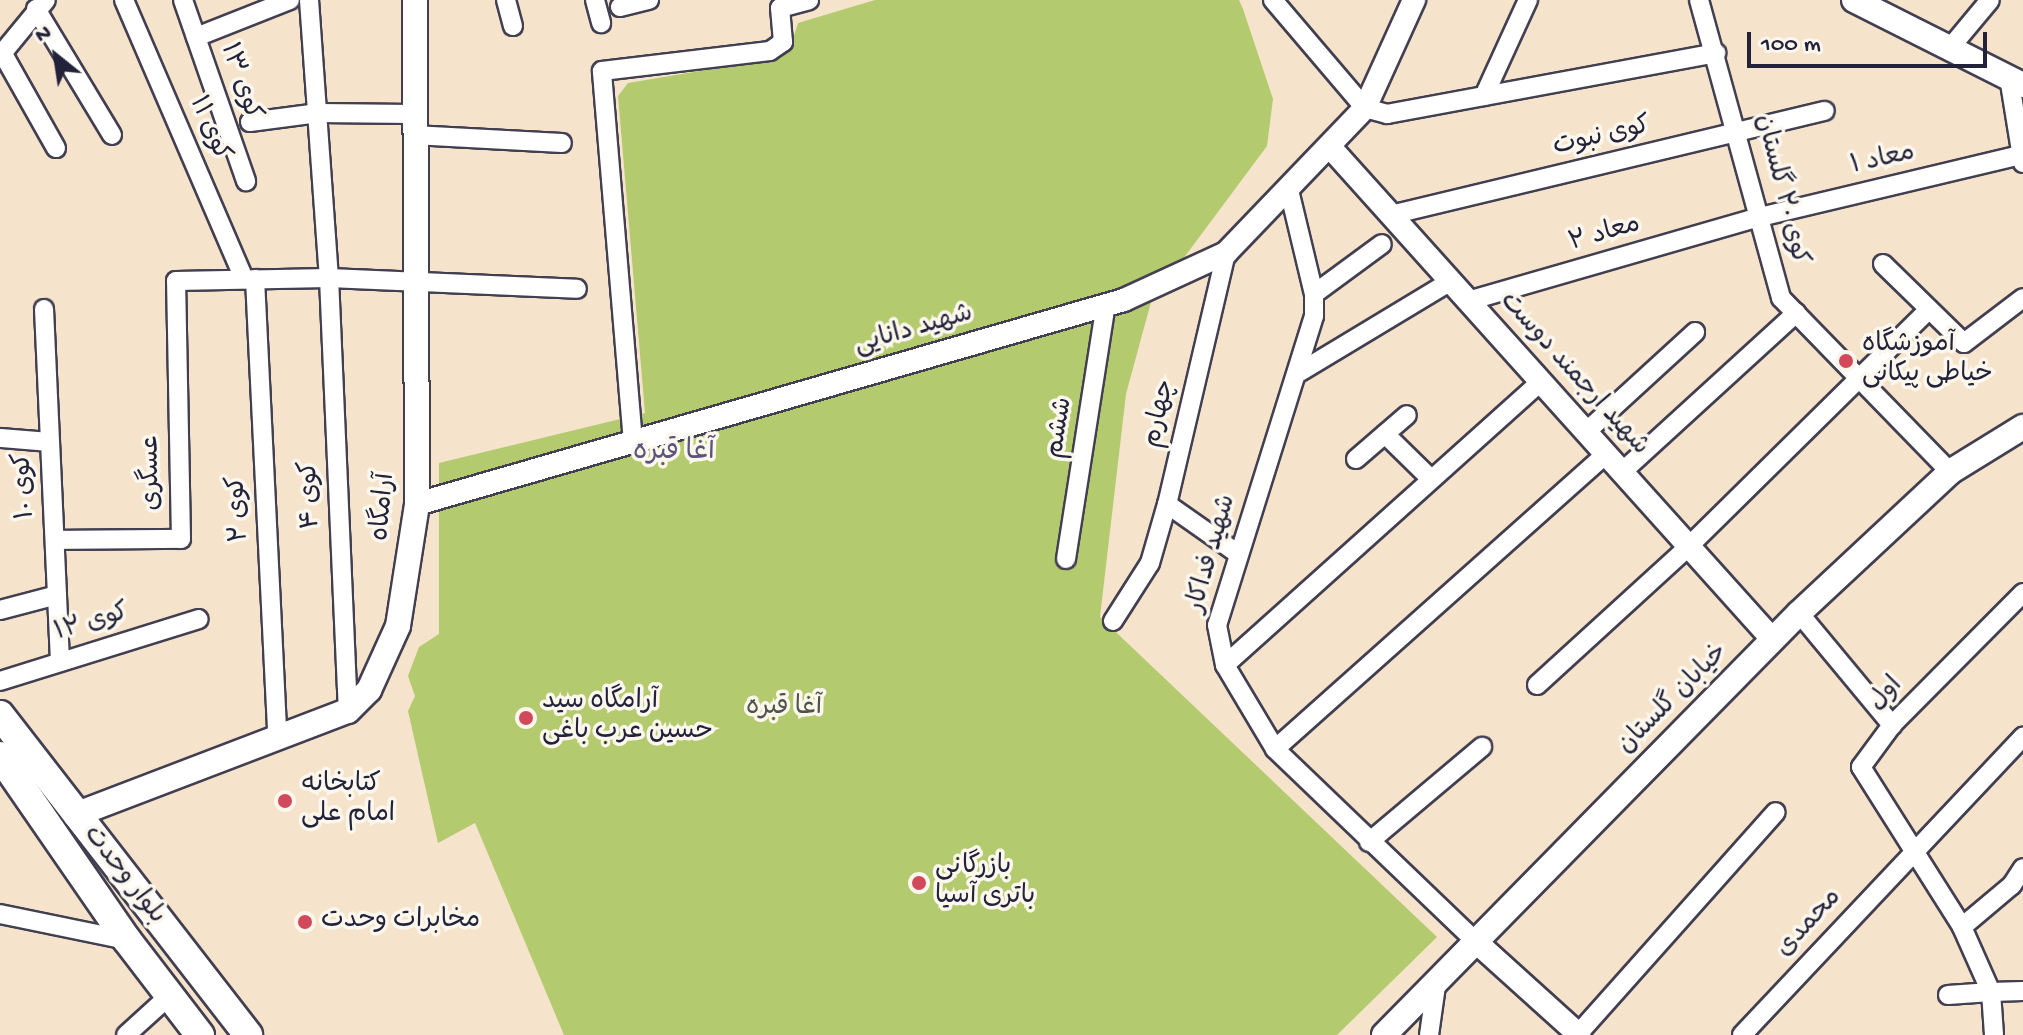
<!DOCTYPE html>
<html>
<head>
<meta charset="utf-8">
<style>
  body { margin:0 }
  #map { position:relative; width:2023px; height:1035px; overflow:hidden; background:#f6e3cb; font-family:"Gochi Hand","Playpen Sans Arabic",sans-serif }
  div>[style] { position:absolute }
  .green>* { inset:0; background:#b4ca6f }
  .roads { filter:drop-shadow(2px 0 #423f51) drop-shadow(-2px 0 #423f51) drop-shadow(0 2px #423f51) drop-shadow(0 -2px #423f51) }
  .minor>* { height:18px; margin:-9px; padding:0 9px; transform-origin:9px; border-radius:9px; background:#fff }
  .tertiary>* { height:22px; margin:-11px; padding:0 11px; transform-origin:11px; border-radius:11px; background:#fff }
  .secondary>* { height:24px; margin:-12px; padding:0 12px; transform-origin:12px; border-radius:12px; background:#fff }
  .primary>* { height:28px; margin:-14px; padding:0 14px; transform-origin:14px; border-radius:14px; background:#fff }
  .dots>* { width:22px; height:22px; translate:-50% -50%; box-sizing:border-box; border:4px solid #fbf7ec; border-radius:50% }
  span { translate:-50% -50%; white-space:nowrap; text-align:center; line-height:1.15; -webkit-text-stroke:7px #fbf7ec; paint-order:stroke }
  .street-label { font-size:26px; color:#22223b }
  .poi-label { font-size:26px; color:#22223b }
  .left { translate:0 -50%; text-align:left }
  .park-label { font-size:26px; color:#4e544b }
  .neighbourhood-label { font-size:28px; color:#5b547b }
  .north { position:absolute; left:16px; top:16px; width:80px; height:80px; -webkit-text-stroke:6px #fbf7ec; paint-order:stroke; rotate:330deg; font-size:22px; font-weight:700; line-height:32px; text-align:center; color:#22223b }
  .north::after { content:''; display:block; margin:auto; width:28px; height:36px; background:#22223b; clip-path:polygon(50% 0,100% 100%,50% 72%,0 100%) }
  .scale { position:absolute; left:1747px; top:32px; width:240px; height:36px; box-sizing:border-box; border:4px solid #22223b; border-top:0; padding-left:10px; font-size:24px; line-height:28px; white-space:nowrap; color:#22223b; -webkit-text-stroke:6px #fbf7ec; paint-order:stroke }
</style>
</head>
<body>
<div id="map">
  <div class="green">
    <i style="clip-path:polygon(875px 0,1239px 0,1243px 9px,1273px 99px,1267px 146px,1151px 302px,1126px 394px,1100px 617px,1437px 937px,1337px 1035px,564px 1035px,475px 823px,438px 843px,408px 711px,415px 696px,408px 676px,419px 647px,439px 634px,439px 463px,645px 413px,618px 96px,628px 83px,766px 60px,790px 49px,798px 23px)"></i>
  </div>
  <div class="roads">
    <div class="minor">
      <i style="left:124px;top:0;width:304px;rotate:66.7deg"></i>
      <i style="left:183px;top:0;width:192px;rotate:70.8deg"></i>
      <i style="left:309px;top:0;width:279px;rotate:85.9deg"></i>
      <i style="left:329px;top:278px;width:433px;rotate:87.5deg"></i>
      <i style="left:506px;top:0;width:27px;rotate:75deg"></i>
      <i style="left:595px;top:0;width:24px;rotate:75deg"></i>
      <i style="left:1273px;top:0;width:142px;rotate:49.6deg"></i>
      <i style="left:1365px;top:108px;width:23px;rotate:15deg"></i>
      <i style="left:1387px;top:114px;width:335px;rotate:-10.5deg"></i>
      <i style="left:1699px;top:0;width:309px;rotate:74.6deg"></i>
      <i style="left:1781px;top:298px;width:243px;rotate:45.8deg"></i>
      <i style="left:620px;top:7px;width:30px;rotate:-14deg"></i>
      <i style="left:36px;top:9px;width:147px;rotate:58.9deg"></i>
      <i style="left:196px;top:37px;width:101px;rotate:-21.5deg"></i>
      <i style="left:1950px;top:48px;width:62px;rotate:-50.2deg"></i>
      <i style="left:3px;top:54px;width:108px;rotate:60.6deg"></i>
      <i style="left:0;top:56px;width:72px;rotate:-50.6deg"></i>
      <i style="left:2009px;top:77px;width:87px;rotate:80.8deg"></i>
      <i style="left:1484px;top:96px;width:106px;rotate:-65.4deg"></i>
      <i style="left:250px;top:122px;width:69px;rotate:-7.5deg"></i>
      <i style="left:318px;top:113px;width:95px;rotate:0.6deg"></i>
      <i style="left:413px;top:135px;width:149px;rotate:3.1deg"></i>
      <i style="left:1289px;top:190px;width:107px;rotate:76.5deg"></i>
      <i style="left:1314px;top:294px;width:22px;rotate:90deg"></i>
      <i style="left:1314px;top:316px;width:324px;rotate:107.4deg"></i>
      <i style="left:1217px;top:625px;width:41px;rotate:78.7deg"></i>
      <i style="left:1225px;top:665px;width:98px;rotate:59.2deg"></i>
      <i style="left:1275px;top:749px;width:276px;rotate:43.8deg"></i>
      <i style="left:1391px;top:215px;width:446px;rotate:-13.5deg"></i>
      <i style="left:1226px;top:253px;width:258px;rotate:103.2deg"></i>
      <i style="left:1167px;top:504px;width:85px;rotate:35deg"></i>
      <i style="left:1883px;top:264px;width:113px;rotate:44.3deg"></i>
      <i style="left:1964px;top:343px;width:74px;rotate:-37.3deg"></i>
      <i style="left:255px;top:279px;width:459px;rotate:87.2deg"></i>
      <i style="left:1314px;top:294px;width:84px;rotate:-36.3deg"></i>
      <i style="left:1468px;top:301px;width:300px;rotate:-16.1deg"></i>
      <i style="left:1756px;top:218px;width:272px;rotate:-13.4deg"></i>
      <i style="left:44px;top:309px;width:351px;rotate:87.4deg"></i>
      <i style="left:1300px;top:372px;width:176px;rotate:-31.1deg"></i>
      <i style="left:1586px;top:432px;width:148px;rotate:-42.5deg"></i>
      <i style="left:1385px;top:434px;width:64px;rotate:44.4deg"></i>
      <i style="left:0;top:438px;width:50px;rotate:4.6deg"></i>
      <i style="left:633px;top:442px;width:372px;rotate:-94.8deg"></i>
      <i style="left:602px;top:71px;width:169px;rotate:-6.8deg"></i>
      <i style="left:770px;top:51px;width:16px;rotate:-35deg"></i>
      <i style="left:783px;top:42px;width:34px;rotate:-95deg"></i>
      <i style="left:780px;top:8px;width:30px;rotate:-15deg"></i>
      <i style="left:1356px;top:459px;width:67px;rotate:-40.8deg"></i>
      <i style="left:1622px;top:472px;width:236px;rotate:-42.4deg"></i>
      <i style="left:55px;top:540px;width:126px;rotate:-0.5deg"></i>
      <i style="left:181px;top:539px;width:258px;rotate:-91.1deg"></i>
      <i style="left:176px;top:281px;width:153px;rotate:-1.1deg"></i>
      <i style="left:329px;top:278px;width:248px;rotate:2.5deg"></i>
      <i style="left:1066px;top:559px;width:257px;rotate:-81.1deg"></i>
      <i style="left:2023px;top:593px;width:186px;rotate:134.8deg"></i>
      <i style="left:1892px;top:725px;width:52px;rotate:126.4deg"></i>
      <i style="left:1861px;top:767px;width:189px;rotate:57.7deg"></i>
      <i style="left:1962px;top:927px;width:71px;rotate:66deg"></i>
      <i style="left:1991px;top:992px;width:32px;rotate:-2deg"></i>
      <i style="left:0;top:610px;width:59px;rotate:-14.7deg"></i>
      <i style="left:1799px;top:613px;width:146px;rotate:50.3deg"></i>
      <i style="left:1113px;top:621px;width:69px;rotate:-57.5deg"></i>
      <i style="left:1150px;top:563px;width:61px;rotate:-73.9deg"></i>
      <i style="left:1225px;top:665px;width:425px;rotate:-41.9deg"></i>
      <i style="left:0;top:681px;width:208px;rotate:-17.3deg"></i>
      <i style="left:1537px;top:685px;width:206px;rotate:-42.4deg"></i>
      <i style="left:1689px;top:546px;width:337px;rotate:-44.6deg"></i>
      <i style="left:1275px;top:749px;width:443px;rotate:-41.7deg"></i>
      <i style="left:1369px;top:842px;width:148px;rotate:-40.1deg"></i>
      <i style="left:0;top:914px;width:130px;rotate:11.6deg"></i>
      <i style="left:1962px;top:927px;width:65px;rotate:-40deg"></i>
      <i style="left:2012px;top:885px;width:20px;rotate:-57deg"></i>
      <i style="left:1948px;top:995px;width:43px;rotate:-4deg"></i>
      <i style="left:1991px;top:992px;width:43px;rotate:86deg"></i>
      <i style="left:1578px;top:1034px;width:297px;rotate:-48.3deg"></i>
      <i style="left:126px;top:1035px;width:58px;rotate:-42.2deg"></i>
      <i style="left:1429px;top:1035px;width:57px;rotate:-81.9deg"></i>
      <i style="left:1742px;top:1035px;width:410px;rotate:-46.7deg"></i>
    </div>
    <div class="tertiary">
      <i style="left:1330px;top:147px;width:663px;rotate:48.06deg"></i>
      <i style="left:417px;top:504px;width:736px;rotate:-16.1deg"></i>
      <i style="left:1124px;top:300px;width:112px;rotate:-24.7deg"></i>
      <i style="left:1226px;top:253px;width:201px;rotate:-46.2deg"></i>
      <i style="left:1365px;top:108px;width:119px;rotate:-65.6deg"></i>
      <i style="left:1474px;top:940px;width:142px;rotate:42.1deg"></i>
    </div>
    <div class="secondary">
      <i style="left:1854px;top:0;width:189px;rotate:26.7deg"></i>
      <i style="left:75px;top:815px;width:292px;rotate:-20.9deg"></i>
      <i style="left:348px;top:711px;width:30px;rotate:-45deg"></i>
      <i style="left:369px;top:690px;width:70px;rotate:-65.6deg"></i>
      <i style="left:398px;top:626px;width:123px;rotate:-81.1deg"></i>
      <i style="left:417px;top:504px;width:504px;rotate:-90.23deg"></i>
      <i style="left:1384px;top:1035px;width:592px;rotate:-45.48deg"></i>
      <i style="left:1799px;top:613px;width:207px;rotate:-43deg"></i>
      <i style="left:1950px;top:472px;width:86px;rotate:-31.7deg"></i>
    </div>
    <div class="primary">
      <i style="left:0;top:715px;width:405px;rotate:52.2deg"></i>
      <i style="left:0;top:756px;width:224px;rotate:55.4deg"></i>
      <i style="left:127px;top:940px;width:120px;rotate:52.5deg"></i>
    </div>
  </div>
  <div class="dots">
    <i style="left:1846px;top:361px;background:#d1495b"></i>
    <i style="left:526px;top:718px;background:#d1495b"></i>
    <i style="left:285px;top:801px;background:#d1495b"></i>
    <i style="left:919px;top:883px;background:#d1495b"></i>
    <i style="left:305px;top:922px;background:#d1495b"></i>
  </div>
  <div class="street-label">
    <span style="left:239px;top:82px;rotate:71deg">کوی ۱۳</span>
    <span style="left:208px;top:129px;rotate:67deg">کوی ۱۱</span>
    <span style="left:1602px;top:138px;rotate:-13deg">کوی نبوت</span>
    <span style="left:1883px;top:161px;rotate:-13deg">معاد ۱</span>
    <span style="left:1780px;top:190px;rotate:76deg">کوی ۲۰ گلستان</span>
    <span style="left:1605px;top:235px;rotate:-16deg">معاد ۲</span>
    <span style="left:914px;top:331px;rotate:-16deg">شهید دانایی</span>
    <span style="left:1573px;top:375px;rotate:48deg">شهید ارجمند دوست</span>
    <span style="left:1161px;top:414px;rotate:-77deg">چهارم</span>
    <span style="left:1061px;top:428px;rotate:-81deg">ششم</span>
    <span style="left:153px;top:473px;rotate:-91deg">عسگری</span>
    <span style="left:26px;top:486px;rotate:-93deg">کوی ۱۰</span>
    <span style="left:312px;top:495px;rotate:-92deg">کوی ۴</span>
    <span style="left:385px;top:507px;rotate:-85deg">آرامگاه</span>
    <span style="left:240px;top:509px;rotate:-93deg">کوی ۲</span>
    <span style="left:1213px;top:554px;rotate:-74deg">شهید فداکار</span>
    <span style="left:92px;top:624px;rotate:-17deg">کوی ۱۲</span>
    <span style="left:1887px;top:695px;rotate:-47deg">اول</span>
    <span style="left:1674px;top:700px;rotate:-45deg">خیابان گلستان</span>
    <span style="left:123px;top:876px;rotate:52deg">بلوار وحدت</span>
    <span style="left:1810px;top:924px;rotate:-47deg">محمدی</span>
  </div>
  <div class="poi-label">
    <span class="left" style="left:1862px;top:361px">آموزشگاه<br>خیاطی پیکانی</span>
    <span class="left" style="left:542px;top:718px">آرامگاه سید<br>حسین عرب باغی</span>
    <span class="left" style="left:301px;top:801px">کتابخانه<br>امام علی</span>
    <span class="left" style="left:935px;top:883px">بازرگانی<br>باتری آسیا</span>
    <span class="left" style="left:321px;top:922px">مخابرات وحدت</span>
  </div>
  <div class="park-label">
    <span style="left:784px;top:709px">آغا قبره</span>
  </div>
  <div class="neighbourhood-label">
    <span style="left:674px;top:453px">آغا قبره</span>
  </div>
  <div class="north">N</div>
  <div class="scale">100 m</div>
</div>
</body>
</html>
